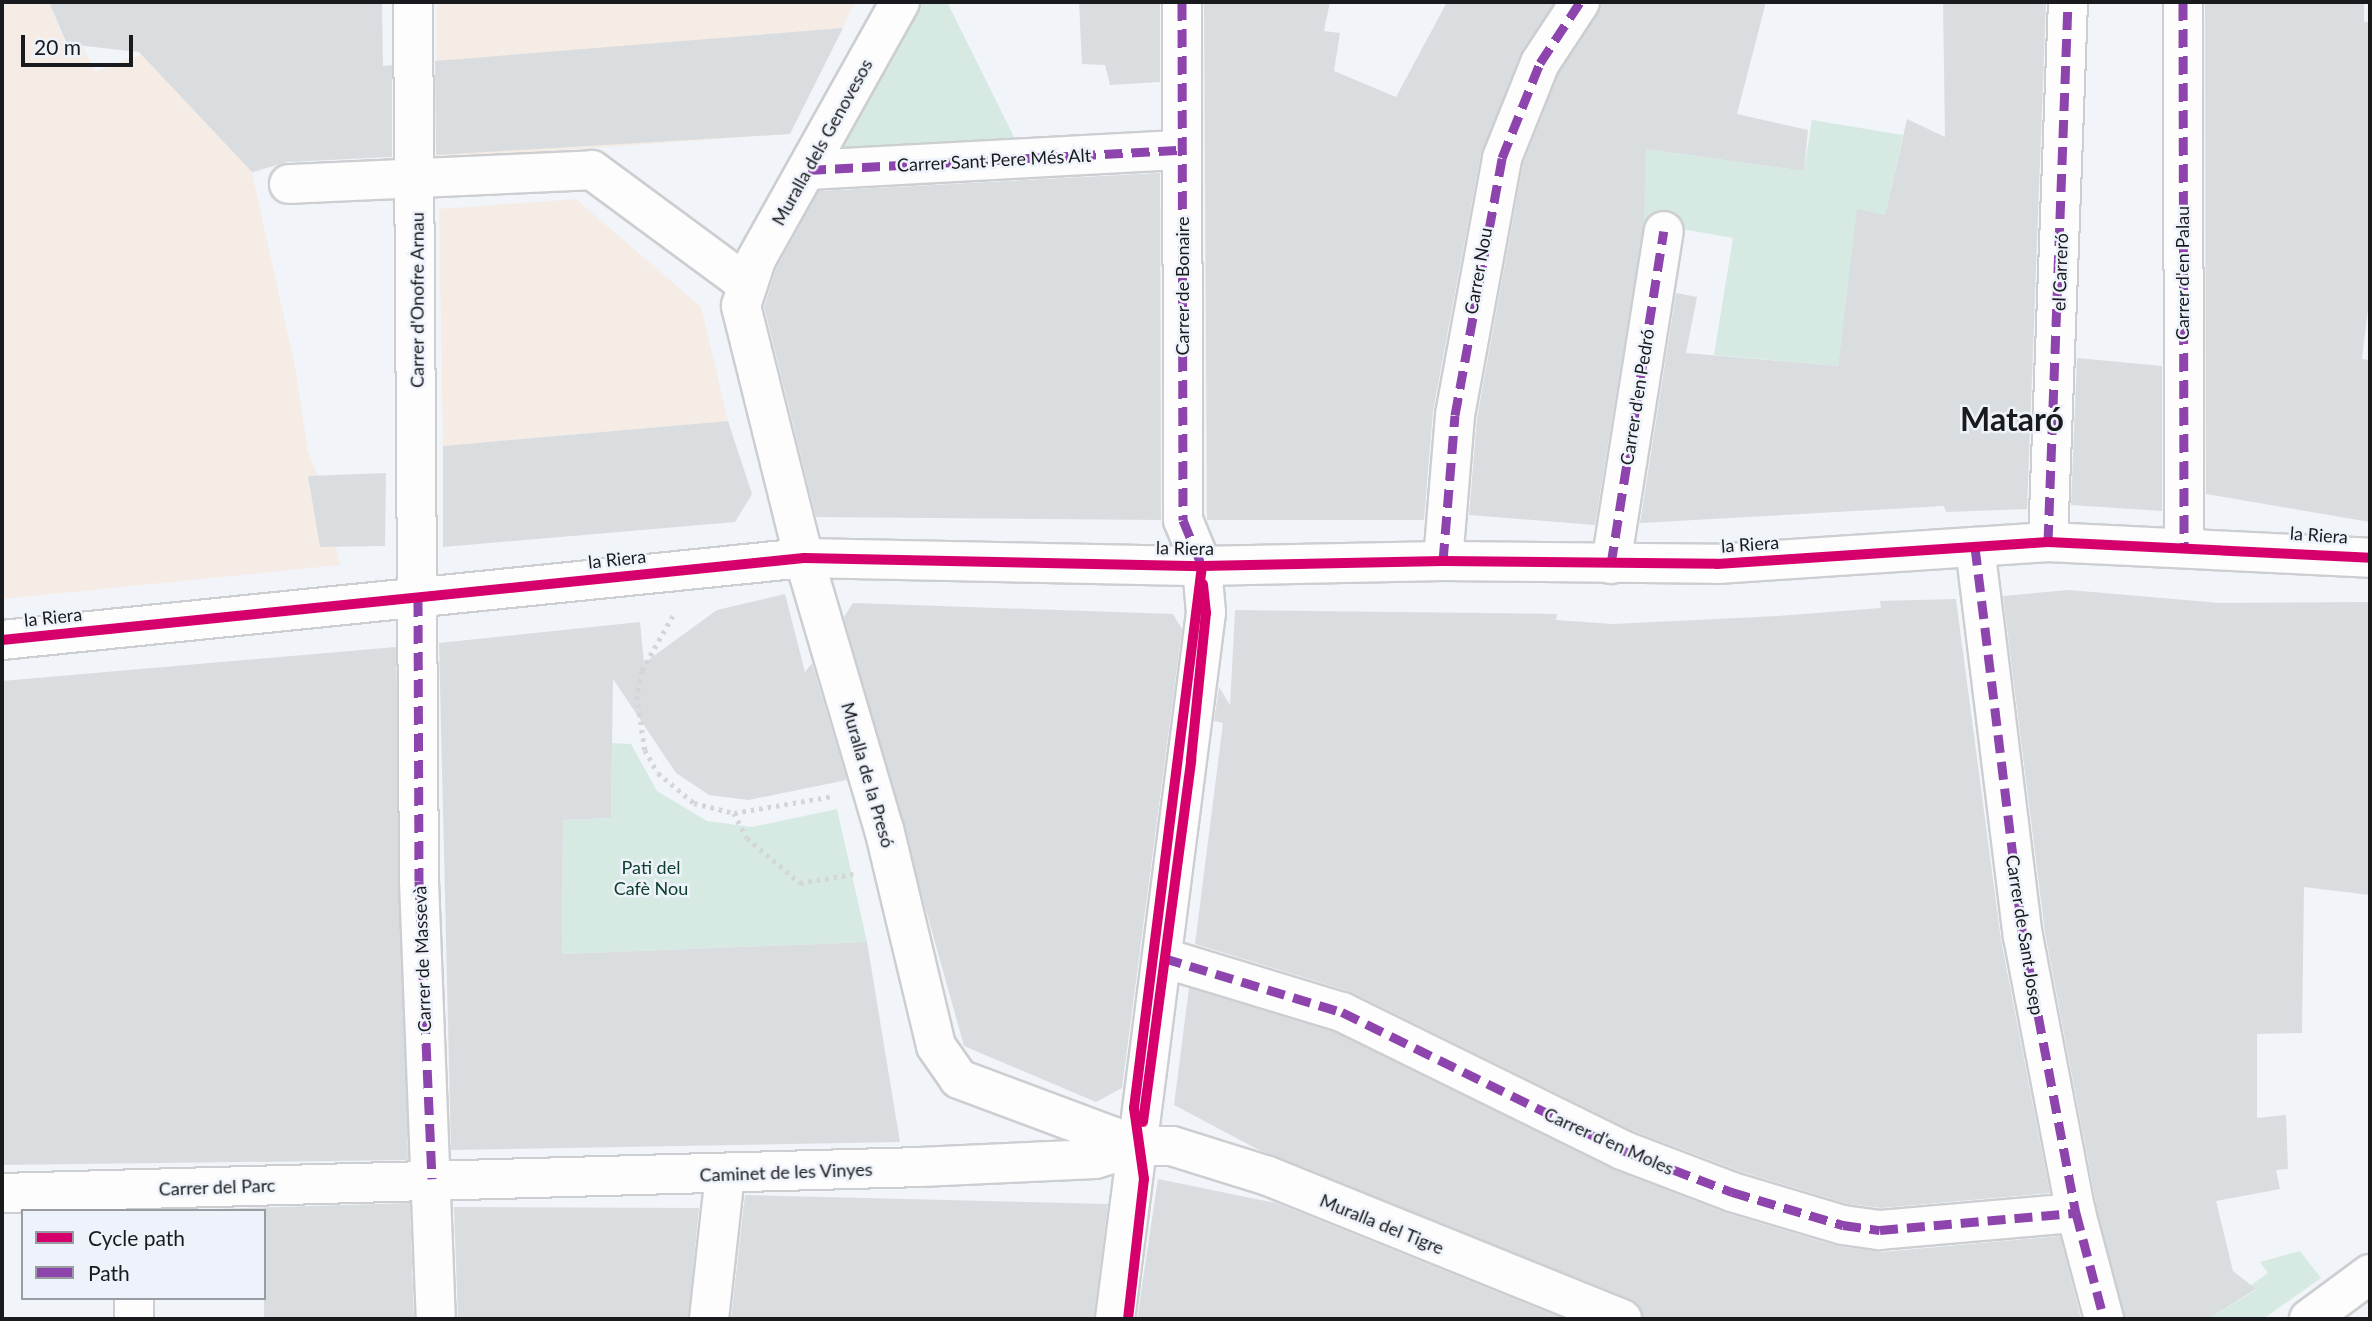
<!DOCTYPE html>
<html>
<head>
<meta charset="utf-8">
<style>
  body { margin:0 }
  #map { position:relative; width:2372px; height:1321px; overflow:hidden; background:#f1f4f8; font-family:Lato,sans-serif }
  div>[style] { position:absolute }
  .education>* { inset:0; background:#f5ece5 }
  .green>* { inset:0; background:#d6eae3 }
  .building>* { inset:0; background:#dadde0 }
  .path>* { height:4.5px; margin-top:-2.25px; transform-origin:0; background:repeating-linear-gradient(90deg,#d4d5d7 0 3.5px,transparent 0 8.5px) }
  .roads { filter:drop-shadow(2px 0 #ccced1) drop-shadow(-2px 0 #ccced1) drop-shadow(0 2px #ccced1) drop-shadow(0 -2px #ccced1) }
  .minor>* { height:38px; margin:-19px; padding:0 19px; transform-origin:19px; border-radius:19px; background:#fdfdfe }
  .quiet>* { height:9px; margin-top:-4.5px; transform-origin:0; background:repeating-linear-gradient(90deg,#8e44ad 0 18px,transparent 0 27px) }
  .cycleway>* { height:10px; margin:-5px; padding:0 5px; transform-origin:5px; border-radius:5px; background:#d6006c }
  span { translate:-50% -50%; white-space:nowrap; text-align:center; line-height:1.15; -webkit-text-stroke:5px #eef3fb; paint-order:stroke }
  .street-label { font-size:18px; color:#191a1d }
  .park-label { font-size:18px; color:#0e402d }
  .town-label { font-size:32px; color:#191a1d; font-weight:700 }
  .frame { position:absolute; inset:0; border:4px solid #191a1d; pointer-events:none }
  .legend { position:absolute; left:21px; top:1209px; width:245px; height:91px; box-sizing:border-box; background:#eef3fb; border:2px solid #999ca2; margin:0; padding:9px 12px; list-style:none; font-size:21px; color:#191a1d }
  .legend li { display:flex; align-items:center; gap:14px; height:35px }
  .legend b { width:35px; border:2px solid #999ca2 }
  .scale { position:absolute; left:21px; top:35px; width:112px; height:32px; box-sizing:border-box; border:4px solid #191a1d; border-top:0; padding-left:9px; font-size:21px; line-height:24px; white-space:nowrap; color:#191a1d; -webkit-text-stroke:5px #eef3fb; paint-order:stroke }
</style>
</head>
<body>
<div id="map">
  <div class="education">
    <i style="clip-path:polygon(2px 2px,49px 2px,66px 44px,79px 39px,95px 72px,230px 21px,262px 171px,252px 173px,295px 367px,308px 452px,323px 488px,340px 565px,2px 599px)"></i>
    <i style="clip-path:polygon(437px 2px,855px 2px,790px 134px,436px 159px)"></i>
    <i style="clip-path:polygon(576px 199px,701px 307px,728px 421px,443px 446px,439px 209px)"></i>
  </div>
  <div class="green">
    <i style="clip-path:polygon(917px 2px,947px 2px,1019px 147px,820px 179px)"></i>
    <i style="clip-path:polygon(1812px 120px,1903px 135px,1885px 215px,1858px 210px,1838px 366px,1714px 355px,1733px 238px,1643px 222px,1646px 149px,1804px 171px)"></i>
    <i style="clip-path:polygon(612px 743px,631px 744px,657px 791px,707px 821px,752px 827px,837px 809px,867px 942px,562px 954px,563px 820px,611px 818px)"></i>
    <i style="clip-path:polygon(2300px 1251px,2321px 1278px,2263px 1319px,2208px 1319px,2256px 1290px,2251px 1285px,2268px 1273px,2260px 1262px)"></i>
  </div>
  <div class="building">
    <i style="clip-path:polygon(49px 2px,382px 2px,383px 66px,392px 65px,392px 157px,288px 162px,252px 172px,139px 52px,67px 44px)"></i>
    <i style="clip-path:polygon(1079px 2px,1160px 2px,1160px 82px,1110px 85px,1105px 65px,1082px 64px)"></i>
    <i style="clip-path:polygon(1204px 2px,1330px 2px,1324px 31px,1340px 33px,1334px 71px,1396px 97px,1447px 2px,1554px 2px,1520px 55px,1481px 154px,1433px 411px,1424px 520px,1207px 520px)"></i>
    <i style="clip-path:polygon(1602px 2px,1766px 2px,1737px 114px,1808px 130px,1804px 171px,1646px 149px,1644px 223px,1595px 525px,1469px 515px,1477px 418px,1523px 164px,1559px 73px)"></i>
    <i style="clip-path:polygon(1943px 2px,2046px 2px,2027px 509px,1946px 512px,1944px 506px,1640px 523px,1676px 293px,1697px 297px,1686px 353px,1838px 366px,1857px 209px,1885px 215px,1907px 119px,1945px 137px)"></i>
    <i style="clip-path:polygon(2205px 2px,2364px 2px,2364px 22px,2370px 22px,2370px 292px,2362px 359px,2370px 360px,2370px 522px,2206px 494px)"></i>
    <i style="clip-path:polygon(843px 28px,790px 134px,436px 155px,435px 61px)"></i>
    <i style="clip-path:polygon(1160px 173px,1161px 520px,816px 517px,764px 307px,776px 269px,819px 191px)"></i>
    <i style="clip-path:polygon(2077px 358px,2162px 366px,2162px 511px,2071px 505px)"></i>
    <i style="clip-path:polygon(728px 421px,752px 494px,735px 522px,443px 547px,443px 446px)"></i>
    <i style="clip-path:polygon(386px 473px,385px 546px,320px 547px,308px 476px)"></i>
    <i style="clip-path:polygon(2069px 590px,2220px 603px,2370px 602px,2370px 895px,2304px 887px,2302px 1033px,2257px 1034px,2257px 1118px,2286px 1115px,2288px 1169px,2276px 1170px,2280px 1189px,2216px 1201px,2233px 1271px,2256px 1289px,2208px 1319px,2125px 1319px,2097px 1208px,2045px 933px,2003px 596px)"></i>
    <i style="clip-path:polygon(785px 594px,805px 672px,812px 663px,847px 780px,748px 800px,709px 795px,676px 773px,613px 679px,611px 818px,563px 820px,562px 954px,867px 942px,900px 1142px,451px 1150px,439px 643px,640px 622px,644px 663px,717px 610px)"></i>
    <i style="clip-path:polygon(1956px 599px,2001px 940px,2050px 1193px,1881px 1208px,1848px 1204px,1739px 1171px,1631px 1130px,1351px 992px,1195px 944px,1223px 723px,1214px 721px,1219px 687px,1230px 705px,1235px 610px,1557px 614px,1556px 620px,1613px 624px,1778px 616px,1881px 608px,1880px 601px)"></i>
    <i style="clip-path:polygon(853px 603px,1173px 614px,1182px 629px,1122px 1088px,1096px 1102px,964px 1046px,844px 617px)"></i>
    <i style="clip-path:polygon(396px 647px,408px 1160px,2px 1165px,2px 681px)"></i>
    <i style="clip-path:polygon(1189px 988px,1334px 1032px,1614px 1170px,1726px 1213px,1837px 1246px,1882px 1252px,2060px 1236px,2081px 1319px,1643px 1319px,1630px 1299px,1259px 1150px,1174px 1105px)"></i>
    <i style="clip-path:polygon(1158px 1179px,1276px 1203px,1564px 1319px,1137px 1319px)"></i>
    <i style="clip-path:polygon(745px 1195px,1108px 1204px,1094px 1319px,731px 1319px)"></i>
    <i style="clip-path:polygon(410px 1203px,414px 1319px,264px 1319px,264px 1211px,148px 1211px)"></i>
    <i style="clip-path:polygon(454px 1207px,699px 1208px,688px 1319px,458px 1319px)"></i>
  </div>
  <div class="path">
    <i style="left:673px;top:616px;width:63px;rotate:119.4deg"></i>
    <i style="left:642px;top:671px;width:25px;rotate:101deg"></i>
    <i style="left:637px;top:696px;width:55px;rotate:81.6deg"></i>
    <i style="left:645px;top:750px;width:26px;rotate:61deg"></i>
    <i style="left:658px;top:773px;width:47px;rotate:39.8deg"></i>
    <i style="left:694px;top:803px;width:41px;rotate:14deg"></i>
    <i style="left:734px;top:813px;width:100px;rotate:-9.7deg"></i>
    <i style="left:734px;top:813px;width:28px;rotate:63deg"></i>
    <i style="left:747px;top:838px;width:70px;rotate:40.3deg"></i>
    <i style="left:800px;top:883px;width:54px;rotate:-9.6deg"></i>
  </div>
  <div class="roads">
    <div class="minor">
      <i style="left:413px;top:2px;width:879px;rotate:89.61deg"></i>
      <i style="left:419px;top:881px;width:438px;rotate:87.8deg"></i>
      <i style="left:900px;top:2px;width:295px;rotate:119.2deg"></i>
      <i style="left:756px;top:260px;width:48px;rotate:108.1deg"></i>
      <i style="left:741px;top:306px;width:260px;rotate:76deg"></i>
      <i style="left:804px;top:558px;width:283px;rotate:73.6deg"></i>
      <i style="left:884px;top:829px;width:223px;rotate:76.5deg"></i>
      <i style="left:936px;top:1046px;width:40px;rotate:55.1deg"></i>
      <i style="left:959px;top:1079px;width:191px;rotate:20.5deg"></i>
      <i style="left:2183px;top:2px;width:543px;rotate:89.89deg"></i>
      <i style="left:808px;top:170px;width:374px;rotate:-3.1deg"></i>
      <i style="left:289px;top:184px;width:303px;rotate:-2.6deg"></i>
      <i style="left:592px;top:170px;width:189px;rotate:36.4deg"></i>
      <i style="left:2048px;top:542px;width:540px;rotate:-87.88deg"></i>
      <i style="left:1975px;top:547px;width:392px;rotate:83deg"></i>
      <i style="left:2023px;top:936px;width:282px;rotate:79.2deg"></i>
      <i style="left:2076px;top:1213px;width:110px;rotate:75.2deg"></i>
      <i style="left:1443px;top:561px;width:146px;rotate:-85.3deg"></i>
      <i style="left:1455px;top:415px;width:261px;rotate:-79.6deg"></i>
      <i style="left:1502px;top:158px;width:102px;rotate:-68.2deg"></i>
      <i style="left:1540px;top:63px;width:73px;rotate:-56.7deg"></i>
      <i style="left:1611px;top:564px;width:337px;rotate:-81deg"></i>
      <i style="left:2px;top:640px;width:806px;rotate:-5.84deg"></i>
      <i style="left:804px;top:558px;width:398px;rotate:1.2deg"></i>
      <i style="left:1202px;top:566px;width:241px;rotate:-1.2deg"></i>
      <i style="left:1443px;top:561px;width:274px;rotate:0.6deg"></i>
      <i style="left:1717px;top:564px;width:332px;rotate:-3.8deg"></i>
      <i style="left:2048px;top:542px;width:322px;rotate:2.8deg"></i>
      <i style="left:1164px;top:958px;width:186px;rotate:16.9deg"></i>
      <i style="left:1342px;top:1012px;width:312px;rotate:26.2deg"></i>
      <i style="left:1622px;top:1150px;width:118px;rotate:20.9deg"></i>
      <i style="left:1732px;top:1192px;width:116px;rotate:16.6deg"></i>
      <i style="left:1843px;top:1225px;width:37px;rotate:8deg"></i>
      <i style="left:1880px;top:1230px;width:197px;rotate:-5deg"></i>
      <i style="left:2px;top:1193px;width:918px;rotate:-1.62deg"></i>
      <i style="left:920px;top:1167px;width:175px;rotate:-2.6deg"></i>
      <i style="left:1095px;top:1159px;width:45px;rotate:-16.8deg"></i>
      <i style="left:1138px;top:1146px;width:34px"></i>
      <i style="left:1172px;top:1146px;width:101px;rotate:17.4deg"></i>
      <i style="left:1268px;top:1176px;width:382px;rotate:22deg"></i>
      <i style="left:134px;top:1319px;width:21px;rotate:-90deg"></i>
      <i style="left:709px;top:1319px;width:145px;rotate:-83.7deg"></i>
      <i style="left:1115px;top:1319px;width:712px;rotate:-82.66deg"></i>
      <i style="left:1206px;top:613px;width:47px;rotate:-94.9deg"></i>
      <i style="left:1202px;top:566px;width:50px;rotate:-112.4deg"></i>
      <i style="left:1183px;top:520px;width:518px;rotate:-90.11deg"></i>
      <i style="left:2309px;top:1319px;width:76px;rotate:-36.4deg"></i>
    </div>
  </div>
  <div class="quiet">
    <i style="left:1182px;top:2px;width:518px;rotate:89.89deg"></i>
    <i style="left:1183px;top:520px;width:50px;rotate:67.6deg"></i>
    <i style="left:2183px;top:2px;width:543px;rotate:89.89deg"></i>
    <i style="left:808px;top:170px;width:374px;rotate:-3.1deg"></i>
    <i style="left:2048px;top:542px;width:540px;rotate:-87.88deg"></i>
    <i style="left:1975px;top:547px;width:392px;rotate:83deg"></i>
    <i style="left:2023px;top:936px;width:282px;rotate:79.2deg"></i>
    <i style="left:2076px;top:1213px;width:110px;rotate:75.2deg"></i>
    <i style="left:1443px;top:561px;width:146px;rotate:-85.3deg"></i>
    <i style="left:1455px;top:415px;width:261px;rotate:-79.6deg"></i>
    <i style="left:1502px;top:158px;width:102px;rotate:-68.2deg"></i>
    <i style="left:1540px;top:63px;width:73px;rotate:-56.7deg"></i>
    <i style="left:1611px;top:564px;width:337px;rotate:-81deg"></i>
    <i style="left:418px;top:598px;width:283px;rotate:89.8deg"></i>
    <i style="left:419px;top:881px;width:298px;rotate:87.5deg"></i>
    <i style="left:1164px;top:958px;width:186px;rotate:16.9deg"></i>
    <i style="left:1342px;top:1012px;width:312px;rotate:26.2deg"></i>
    <i style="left:1622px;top:1150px;width:118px;rotate:20.9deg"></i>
    <i style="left:1732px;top:1192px;width:116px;rotate:16.6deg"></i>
    <i style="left:1843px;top:1225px;width:37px;rotate:8deg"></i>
    <i style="left:1880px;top:1230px;width:197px;rotate:-5deg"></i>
  </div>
  <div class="cycleway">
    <i style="left:2px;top:640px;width:806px;rotate:-5.84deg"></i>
    <i style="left:804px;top:558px;width:398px;rotate:1.2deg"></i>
    <i style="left:1202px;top:566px;width:241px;rotate:-1.2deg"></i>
    <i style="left:1443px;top:561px;width:274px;rotate:0.6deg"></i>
    <i style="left:1717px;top:564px;width:332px;rotate:-3.8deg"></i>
    <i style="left:2048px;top:542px;width:322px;rotate:2.8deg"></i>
    <i style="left:1143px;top:1122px;width:365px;rotate:-82.4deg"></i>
    <i style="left:1191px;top:760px;width:148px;rotate:-84.2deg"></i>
    <i style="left:1206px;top:613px;width:29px;rotate:-96deg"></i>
    <i style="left:1128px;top:1319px;width:141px;rotate:-83.5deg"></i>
    <i style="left:1144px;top:1179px;width:72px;rotate:-98deg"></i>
    <i style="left:1134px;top:1108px;width:546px;rotate:-82.85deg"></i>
  </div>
  <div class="street-label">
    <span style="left:822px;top:142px;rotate:-61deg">Muralla dels Genovesos</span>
    <span style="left:994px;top:160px;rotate:-3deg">Carrer Sant Pere Més Alt</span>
    <span style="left:1478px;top:271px;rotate:-80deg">Carrer Nou</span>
    <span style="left:2060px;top:272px;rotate:-88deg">el Carreró</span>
    <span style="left:2182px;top:273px;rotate:-90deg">Carrer d'en Palau</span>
    <span style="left:1182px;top:286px;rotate:-90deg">Carrer de Bonaire</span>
    <span style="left:417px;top:300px;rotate:-90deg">Carrer d'Onofre Arnau</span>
    <span style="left:1637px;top:397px;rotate:-81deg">Carrer d'en Pedró</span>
    <span style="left:2319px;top:535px;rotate:4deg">la Riera</span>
    <span style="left:1750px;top:544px;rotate:-4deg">la Riera</span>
    <span style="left:1185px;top:548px;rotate:1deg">la Riera</span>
    <span style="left:617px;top:559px;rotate:-6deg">la Riera</span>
    <span style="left:53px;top:617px;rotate:-6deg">la Riera</span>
    <span style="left:868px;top:775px;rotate:74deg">Muralla de la Presó</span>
    <span style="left:2025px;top:935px;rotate:81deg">Carrer de Sant Josep</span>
    <span style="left:422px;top:959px;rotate:-92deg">Carrer de Massevà</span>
    <span style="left:1609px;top:1141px;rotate:24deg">Carrer d'en Moles</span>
    <span style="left:786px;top:1172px;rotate:-2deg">Caminet de les Vinyes</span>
    <span style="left:217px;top:1187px;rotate:-2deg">Carrer del Parc</span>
    <span style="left:1382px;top:1224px;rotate:22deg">Muralla del Tigre</span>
  </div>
  <div class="park-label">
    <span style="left:651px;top:878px">Pati del<br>Cafè Nou</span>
  </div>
  <div class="town-label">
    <span style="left:2012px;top:419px">Mataró</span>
  </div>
  <div class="frame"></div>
  <ul class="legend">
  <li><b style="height:9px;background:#d6006c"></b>Cycle path</li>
  <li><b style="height:9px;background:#8e44ad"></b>Path</li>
  </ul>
  <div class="scale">20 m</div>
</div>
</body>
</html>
